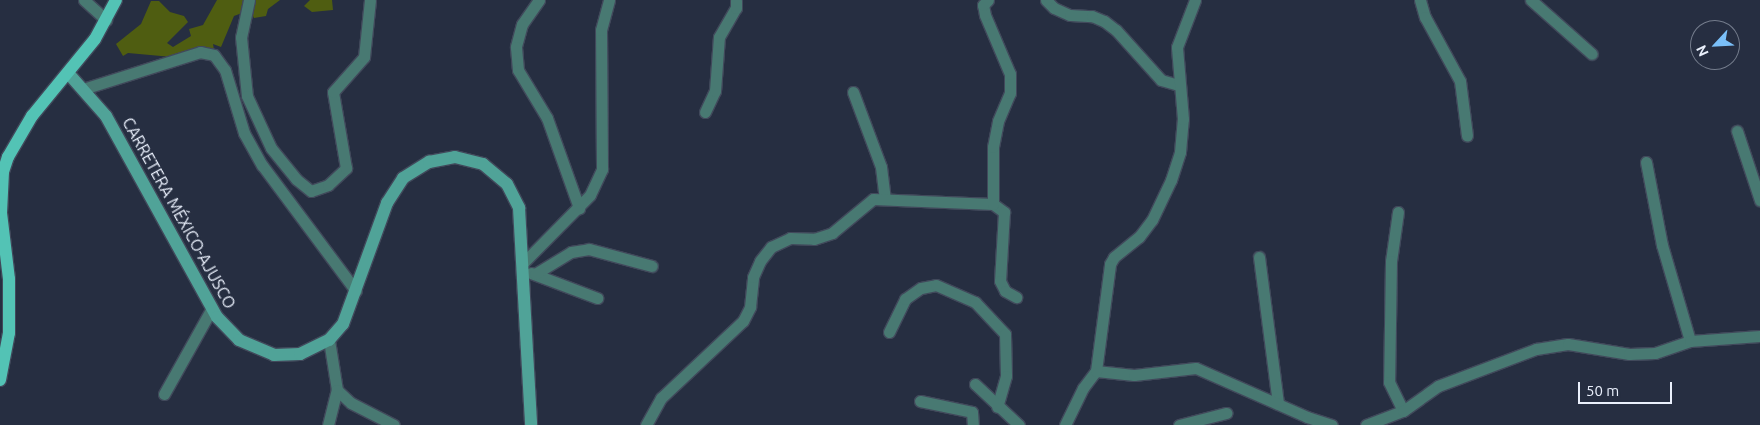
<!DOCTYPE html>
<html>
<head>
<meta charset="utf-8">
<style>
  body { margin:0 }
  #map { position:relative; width:1760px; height:425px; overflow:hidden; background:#262e41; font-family:Ubuntu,sans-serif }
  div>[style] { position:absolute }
  .forest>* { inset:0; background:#4f5d11 }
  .roads { filter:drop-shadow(1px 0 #41495b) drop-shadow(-1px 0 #41495b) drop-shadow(0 1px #41495b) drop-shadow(0 -1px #41495b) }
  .street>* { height:11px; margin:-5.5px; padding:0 5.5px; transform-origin:5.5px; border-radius:5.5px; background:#487972 }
  .secondary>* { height:12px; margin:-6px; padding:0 6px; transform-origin:6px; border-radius:6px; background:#50a398 }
  .primary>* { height:12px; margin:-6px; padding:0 6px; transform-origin:6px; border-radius:6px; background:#53c3b5 }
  span { translate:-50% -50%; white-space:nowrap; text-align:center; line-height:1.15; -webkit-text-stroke:4px #262e41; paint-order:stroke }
  .street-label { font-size:16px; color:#eaf0fc }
  .north { position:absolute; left:1690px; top:20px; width:50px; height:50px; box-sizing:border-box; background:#262e41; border:1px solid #747c8c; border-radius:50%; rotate:245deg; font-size:14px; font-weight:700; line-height:20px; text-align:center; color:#eaf0fc }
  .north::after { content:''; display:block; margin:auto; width:18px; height:22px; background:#7abff8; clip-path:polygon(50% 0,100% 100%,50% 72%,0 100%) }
  .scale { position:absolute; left:1578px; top:382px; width:94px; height:22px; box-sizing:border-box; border:2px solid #eaf0fc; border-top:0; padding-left:6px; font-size:15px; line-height:18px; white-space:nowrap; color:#eaf0fc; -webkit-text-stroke:4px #262e41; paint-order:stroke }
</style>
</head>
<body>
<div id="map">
  <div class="forest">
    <i style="clip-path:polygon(217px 0,280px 0,268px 9px,266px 16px,254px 18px,252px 14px,242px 13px,234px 16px,221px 47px,213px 44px,215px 56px,183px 58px,128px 53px,123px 56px,116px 44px,141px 24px,151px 1px,159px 1px,170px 12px,184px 16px,188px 22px,167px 43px,173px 47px,191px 36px,189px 29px,203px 25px)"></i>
    <i style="clip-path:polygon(310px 0,332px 0,333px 10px,312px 12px,304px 6px)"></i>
  </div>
  <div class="roads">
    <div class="street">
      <i style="left:84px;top:0;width:30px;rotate:42deg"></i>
      <i style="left:249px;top:0;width:38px;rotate:102deg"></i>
      <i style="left:241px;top:37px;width:59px;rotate:84.2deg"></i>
      <i style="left:247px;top:96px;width:57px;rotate:65.2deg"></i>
      <i style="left:271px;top:148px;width:40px;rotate:51deg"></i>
      <i style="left:296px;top:179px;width:19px;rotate:39deg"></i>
      <i style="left:311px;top:191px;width:18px;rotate:-19deg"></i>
      <i style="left:328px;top:185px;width:25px;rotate:-43deg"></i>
      <i style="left:346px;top:168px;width:77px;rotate:-99.7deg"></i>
      <i style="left:333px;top:92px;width:47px;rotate:-48.5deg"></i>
      <i style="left:364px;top:57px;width:57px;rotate:-84deg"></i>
      <i style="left:539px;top:0;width:29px;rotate:125deg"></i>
      <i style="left:522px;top:24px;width:24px;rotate:105deg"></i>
      <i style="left:516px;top:47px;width:23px;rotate:85deg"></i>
      <i style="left:518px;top:70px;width:56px;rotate:58.9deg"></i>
      <i style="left:547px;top:118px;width:96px;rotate:70.4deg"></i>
      <i style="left:1046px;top:0;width:11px;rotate:45deg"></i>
      <i style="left:1054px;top:8px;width:17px;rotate:24deg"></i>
      <i style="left:1070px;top:15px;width:22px;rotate:3deg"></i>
      <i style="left:1092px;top:16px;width:13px;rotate:23deg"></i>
      <i style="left:1104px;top:21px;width:15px;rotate:37deg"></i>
      <i style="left:1116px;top:30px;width:67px;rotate:48deg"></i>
      <i style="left:1161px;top:80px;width:19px;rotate:16deg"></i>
      <i style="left:1420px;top:0;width:18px;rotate:74deg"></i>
      <i style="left:1425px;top:17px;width:73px;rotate:61.3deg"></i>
      <i style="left:1460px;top:81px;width:55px;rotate:82.7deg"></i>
      <i style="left:1531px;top:0;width:81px;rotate:41.5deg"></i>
      <i style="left:83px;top:89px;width:123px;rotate:-17.5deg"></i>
      <i style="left:200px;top:52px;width:14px;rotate:12deg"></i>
      <i style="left:214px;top:55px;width:19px;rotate:54deg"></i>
      <i style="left:225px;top:70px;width:66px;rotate:73.2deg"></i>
      <i style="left:244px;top:133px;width:37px;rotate:61deg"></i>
      <i style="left:262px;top:165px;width:157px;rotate:53.3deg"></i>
      <i style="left:853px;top:92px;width:80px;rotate:69.5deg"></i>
      <i style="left:881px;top:167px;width:32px;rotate:83deg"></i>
      <i style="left:705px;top:112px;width:23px;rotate:-65deg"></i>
      <i style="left:715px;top:91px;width:54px;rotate:-85.8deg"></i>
      <i style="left:719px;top:37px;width:34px;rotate:-60deg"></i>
      <i style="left:736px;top:8px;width:8px;rotate:-90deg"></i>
      <i style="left:1737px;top:131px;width:73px;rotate:71.6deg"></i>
      <i style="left:1646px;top:162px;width:85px;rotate:79.1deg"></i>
      <i style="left:1662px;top:245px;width:100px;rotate:73.7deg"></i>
      <i style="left:993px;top:204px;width:14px;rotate:36deg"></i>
      <i style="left:1004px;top:212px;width:69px;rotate:93.3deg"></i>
      <i style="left:1000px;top:281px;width:11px;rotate:63deg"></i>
      <i style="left:1005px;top:291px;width:13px;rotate:29deg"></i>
      <i style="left:1398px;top:212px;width:49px;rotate:98.1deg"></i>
      <i style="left:1391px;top:261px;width:121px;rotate:90.9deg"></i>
      <i style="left:1389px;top:382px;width:32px;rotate:64deg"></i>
      <i style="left:1259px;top:257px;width:148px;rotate:82.6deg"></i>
      <i style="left:523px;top:263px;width:95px;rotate:-45.4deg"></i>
      <i style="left:590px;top:195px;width:29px;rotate:-65deg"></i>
      <i style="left:602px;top:169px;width:139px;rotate:-90.4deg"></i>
      <i style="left:601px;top:30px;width:31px;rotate:-75deg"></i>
      <i style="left:531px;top:273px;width:71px;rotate:20.7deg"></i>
      <i style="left:535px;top:274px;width:42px;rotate:-31.4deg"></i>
      <i style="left:571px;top:252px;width:18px;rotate:-9deg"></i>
      <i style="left:589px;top:249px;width:65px;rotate:15.1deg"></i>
      <i style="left:889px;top:332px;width:37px;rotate:-64deg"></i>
      <i style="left:905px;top:299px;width:19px;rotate:-35deg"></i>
      <i style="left:921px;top:288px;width:15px;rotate:-11deg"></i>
      <i style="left:936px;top:285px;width:43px;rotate:23.6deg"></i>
      <i style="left:975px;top:302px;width:44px;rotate:46.8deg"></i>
      <i style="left:1005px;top:334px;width:42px;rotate:88.6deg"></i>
      <i style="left:1006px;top:376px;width:32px;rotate:106deg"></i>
      <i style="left:329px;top:340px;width:51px;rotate:80.9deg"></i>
      <i style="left:337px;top:390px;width:19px;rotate:43deg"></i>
      <i style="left:351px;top:403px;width:48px;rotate:27.1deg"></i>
      <i style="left:1096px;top:371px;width:38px;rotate:6deg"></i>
      <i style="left:1134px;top:375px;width:62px;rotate:-6.4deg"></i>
      <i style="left:1196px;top:368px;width:121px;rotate:23.8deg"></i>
      <i style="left:1307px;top:417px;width:26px;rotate:18deg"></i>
      <i style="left:975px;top:384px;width:60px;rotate:43deg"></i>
      <i style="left:164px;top:394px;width:98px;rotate:-60.8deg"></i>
      <i style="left:920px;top:401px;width:53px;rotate:11.9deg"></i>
      <i style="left:972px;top:412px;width:13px;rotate:86deg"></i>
      <i style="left:328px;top:425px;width:36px;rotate:-76deg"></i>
      <i style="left:646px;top:425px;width:31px;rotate:-61deg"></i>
      <i style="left:661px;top:398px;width:112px;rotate:-43.2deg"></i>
      <i style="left:743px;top:321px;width:16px;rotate:-63deg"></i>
      <i style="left:750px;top:307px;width:30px;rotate:-84deg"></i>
      <i style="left:753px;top:277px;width:17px;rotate:-66deg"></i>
      <i style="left:760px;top:261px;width:18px;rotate:-52deg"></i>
      <i style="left:771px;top:247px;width:21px;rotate:-25deg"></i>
      <i style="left:790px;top:238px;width:24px;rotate:2deg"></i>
      <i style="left:814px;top:239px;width:19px;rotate:-18deg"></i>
      <i style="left:832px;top:233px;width:53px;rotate:-39.7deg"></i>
      <i style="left:873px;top:199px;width:120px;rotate:2.4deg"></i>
      <i style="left:993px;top:204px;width:57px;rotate:-90deg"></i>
      <i style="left:993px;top:147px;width:26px;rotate:-79deg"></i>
      <i style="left:998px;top:121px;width:30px;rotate:-67deg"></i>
      <i style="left:1010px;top:93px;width:19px;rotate:-90deg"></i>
      <i style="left:1010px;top:74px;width:64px;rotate:-113deg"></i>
      <i style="left:985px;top:15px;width:10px;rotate:-101deg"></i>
      <i style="left:983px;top:5px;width:7px;rotate:-45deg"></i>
      <i style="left:1065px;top:425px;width:41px;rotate:-64.1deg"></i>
      <i style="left:1083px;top:388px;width:21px;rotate:-53deg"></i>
      <i style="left:1096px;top:371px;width:108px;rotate:-82.5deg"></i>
      <i style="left:1110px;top:264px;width:8px;rotate:-60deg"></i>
      <i style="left:1114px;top:257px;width:32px;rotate:-39deg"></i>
      <i style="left:1139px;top:237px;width:21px;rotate:-53deg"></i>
      <i style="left:1152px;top:220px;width:44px;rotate:-64.6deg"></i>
      <i style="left:1171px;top:180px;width:29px;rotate:-72deg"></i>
      <i style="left:1180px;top:152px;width:33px;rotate:-85deg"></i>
      <i style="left:1183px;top:119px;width:72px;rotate:-94.8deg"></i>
      <i style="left:1177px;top:47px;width:50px;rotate:-69deg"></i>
      <i style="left:1179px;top:425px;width:49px;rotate:-14.3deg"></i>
      <i style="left:1366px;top:425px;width:40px;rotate:-21deg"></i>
      <i style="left:1403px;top:411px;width:43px;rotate:-35.5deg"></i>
      <i style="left:1438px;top:386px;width:105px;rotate:-20.7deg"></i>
      <i style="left:1536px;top:349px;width:32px;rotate:-9deg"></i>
      <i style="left:1568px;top:344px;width:62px;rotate:9.3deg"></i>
      <i style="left:1629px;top:354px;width:26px;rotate:-2deg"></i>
      <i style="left:1655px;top:353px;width:37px;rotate:-19deg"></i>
      <i style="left:1690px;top:341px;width:70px;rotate:-4.1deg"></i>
    </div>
    <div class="secondary">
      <i style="left:68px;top:73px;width:57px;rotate:48.5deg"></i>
      <i style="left:106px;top:116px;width:230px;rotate:61.1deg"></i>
      <i style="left:217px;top:317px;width:32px;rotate:46deg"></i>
      <i style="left:239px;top:340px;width:38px;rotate:23deg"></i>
      <i style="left:274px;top:355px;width:26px;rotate:-2deg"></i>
      <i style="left:300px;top:354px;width:32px;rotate:-26deg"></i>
      <i style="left:329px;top:340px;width:21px;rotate:-49deg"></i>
      <i style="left:343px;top:324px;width:129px;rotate:-70deg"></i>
      <i style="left:387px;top:203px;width:30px;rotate:-57deg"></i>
      <i style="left:403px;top:178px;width:31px;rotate:-32deg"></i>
      <i style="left:429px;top:162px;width:26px;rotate:-11deg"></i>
      <i style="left:455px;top:157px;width:29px;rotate:14deg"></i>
      <i style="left:483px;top:164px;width:31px;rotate:40deg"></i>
      <i style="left:507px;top:184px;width:27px;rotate:63deg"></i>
      <i style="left:519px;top:208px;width:217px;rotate:86.8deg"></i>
    </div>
    <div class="primary">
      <i style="left:0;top:380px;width:48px;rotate:-79.2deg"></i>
      <i style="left:9px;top:333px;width:54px;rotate:-90deg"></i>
      <i style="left:9px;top:279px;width:66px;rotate:-96.9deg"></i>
      <i style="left:1px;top:213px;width:41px;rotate:-87.2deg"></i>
      <i style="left:3px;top:172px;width:16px;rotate:-72deg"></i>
      <i style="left:8px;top:157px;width:48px;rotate:-59.7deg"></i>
      <i style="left:32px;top:116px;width:99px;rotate:-50.7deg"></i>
      <i style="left:95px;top:39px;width:44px;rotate:-61.7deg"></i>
    </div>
  </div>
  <div class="street-label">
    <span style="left:179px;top:213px;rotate:61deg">CARRETERA MÉXICO-AJUSCO</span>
  </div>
  <div class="north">N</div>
  <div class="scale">50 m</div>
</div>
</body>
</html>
